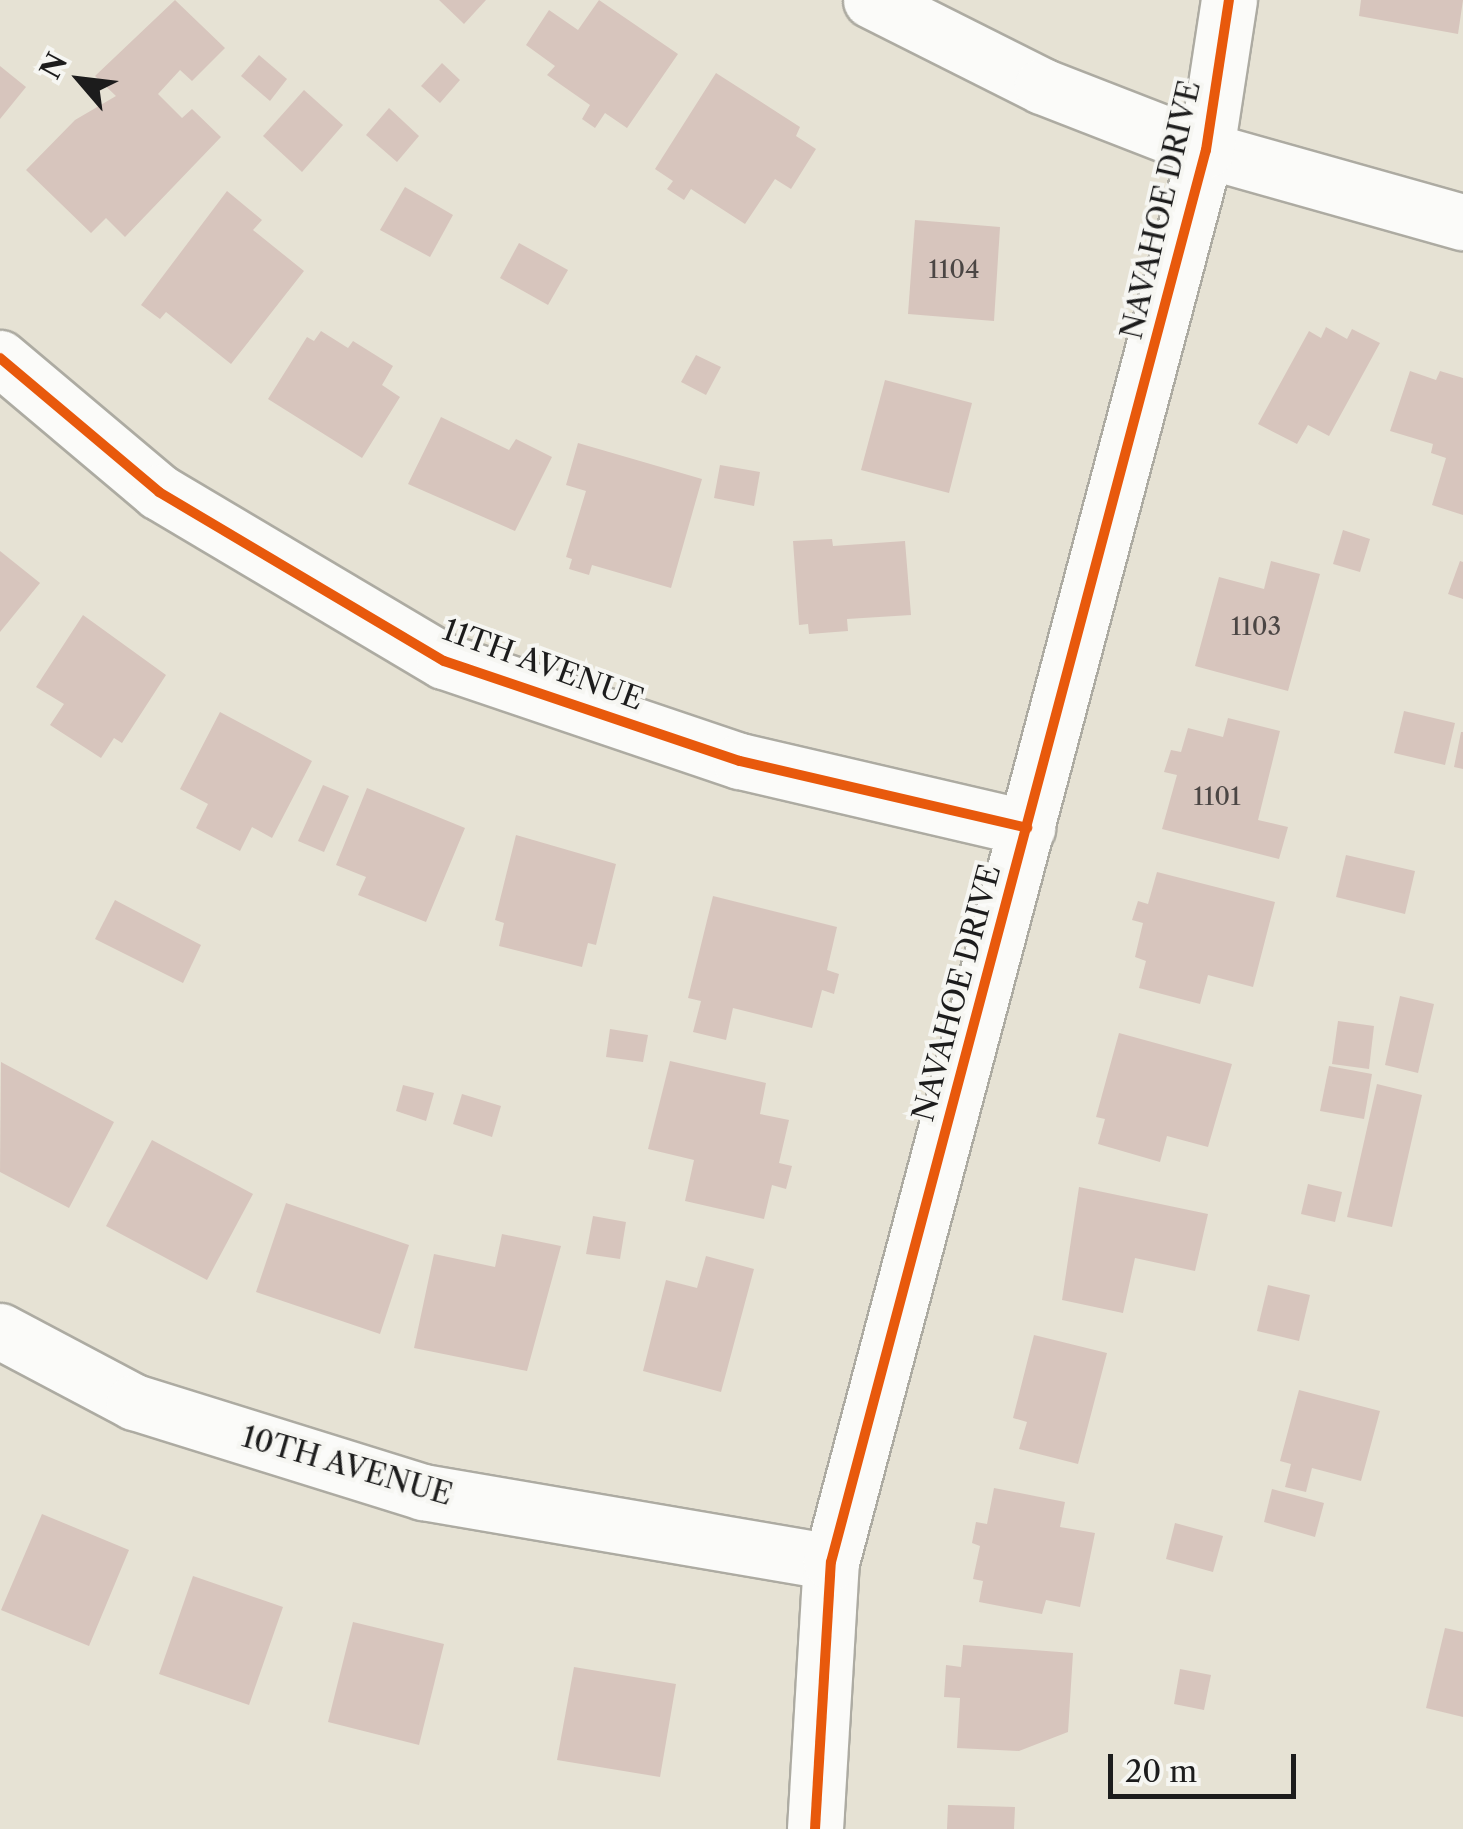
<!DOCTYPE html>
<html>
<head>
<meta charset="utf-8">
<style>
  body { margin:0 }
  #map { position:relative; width:1463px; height:1829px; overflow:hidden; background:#e6e2d4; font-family:"Libre Caslon Text",serif }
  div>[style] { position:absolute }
  .building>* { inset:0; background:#d7c5bd }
  .roads { filter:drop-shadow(2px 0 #adaba2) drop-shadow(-2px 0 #adaba2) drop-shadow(0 2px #adaba2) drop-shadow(0 -2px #adaba2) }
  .minor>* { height:55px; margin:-27.5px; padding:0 27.5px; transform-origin:27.5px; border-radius:27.5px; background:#fbfbf9 }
  .cycleway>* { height:10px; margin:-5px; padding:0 5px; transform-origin:5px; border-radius:5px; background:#e8590c }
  span { translate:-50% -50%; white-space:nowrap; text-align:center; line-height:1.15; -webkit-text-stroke:8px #f6f6f2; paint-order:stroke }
  .number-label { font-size:25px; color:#4b4644 }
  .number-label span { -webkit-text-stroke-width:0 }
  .street-label { font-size:30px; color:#1c1c1c }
  .north { position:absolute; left:30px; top:30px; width:100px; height:100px; -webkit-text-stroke:8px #f6f6f2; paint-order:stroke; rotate:298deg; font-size:28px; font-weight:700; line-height:40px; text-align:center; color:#1c1c1c }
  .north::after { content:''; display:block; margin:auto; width:35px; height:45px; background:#1c1c1c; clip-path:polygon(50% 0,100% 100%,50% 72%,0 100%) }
  .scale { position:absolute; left:1108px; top:1754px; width:188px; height:45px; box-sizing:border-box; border:5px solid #1c1c1c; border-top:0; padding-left:12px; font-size:30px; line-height:35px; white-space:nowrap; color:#1c1c1c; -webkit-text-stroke:8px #f6f6f2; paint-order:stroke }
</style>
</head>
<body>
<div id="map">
  <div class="building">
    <i style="clip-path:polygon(175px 0,225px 48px,192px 81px,180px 70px,158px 94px,182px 118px,192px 109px,221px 137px,125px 237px,106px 218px,91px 233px,26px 170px,75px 120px,116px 96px,95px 76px)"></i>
    <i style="clip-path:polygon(439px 0,486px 0,464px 24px)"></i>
    <i style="clip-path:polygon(599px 0,678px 54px,627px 128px,605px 113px,595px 128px,582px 119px,590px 105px,547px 75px,555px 66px,526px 45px,549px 10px,578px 30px)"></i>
    <i style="clip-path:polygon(1361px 0,1463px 0,1458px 34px,1359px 16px)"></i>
    <i style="clip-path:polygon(259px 55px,287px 79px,270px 101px,241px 76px)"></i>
    <i style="clip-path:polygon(442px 63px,460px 80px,440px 103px,421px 86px)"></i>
    <i style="clip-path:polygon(0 66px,26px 87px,0 119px)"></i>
    <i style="clip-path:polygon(716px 73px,800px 127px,796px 136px,816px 149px,791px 189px,775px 179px,745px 224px,691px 189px,684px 200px,667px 189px,673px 181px,655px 169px)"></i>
    <i style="clip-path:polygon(304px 90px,343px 125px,302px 172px,263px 136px)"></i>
    <i style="clip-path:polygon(389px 108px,419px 136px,397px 162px,366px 135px)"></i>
    <i style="clip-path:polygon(405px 187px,453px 215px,430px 257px,380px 230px)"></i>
    <i style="clip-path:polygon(227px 191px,262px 220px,253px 230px,304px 271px,231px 364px,166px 312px,160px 319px,141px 305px)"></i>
    <i style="clip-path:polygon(915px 220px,1000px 227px,994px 321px,908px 314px)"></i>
    <i style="clip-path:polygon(519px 243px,568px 270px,548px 305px,500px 278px)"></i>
    <i style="clip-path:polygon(1326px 327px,1347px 339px,1352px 329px,1380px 343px,1329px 436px,1308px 425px,1297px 444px,1258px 424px,1309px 331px,1321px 338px)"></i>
    <i style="clip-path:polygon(321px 331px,348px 348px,353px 341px,393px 366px,382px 385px,400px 397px,362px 458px,268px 399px,307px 337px,314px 341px)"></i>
    <i style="clip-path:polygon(696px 355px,721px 367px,706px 395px,681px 382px)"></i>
    <i style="clip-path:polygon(1410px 371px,1436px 380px,1440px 371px,1463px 378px,1463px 515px,1432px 505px,1446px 458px,1431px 453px,1433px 444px,1390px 431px)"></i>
    <i style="clip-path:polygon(885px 380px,972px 403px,949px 493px,861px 470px)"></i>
    <i style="clip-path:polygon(441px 417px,509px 450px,516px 439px,552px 457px,515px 531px,408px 484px)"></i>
    <i style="clip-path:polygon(578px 443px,702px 479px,671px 588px,592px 565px,589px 575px,569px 569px,572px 559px,566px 557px,586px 491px,566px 485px)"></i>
    <i style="clip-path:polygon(720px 465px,760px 472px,754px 506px,714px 498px)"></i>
    <i style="clip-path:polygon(1343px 530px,1370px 539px,1360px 572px,1333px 564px)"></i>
    <i style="clip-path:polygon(832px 539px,833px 546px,905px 541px,911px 615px,847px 619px,848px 631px,809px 634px,808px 624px,799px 625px,793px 541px)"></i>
    <i style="clip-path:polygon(0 551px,40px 583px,0 632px)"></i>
    <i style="clip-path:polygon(1271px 561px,1320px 574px,1288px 691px,1195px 666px,1219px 577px,1264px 589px)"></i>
    <i style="clip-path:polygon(1460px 561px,1463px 562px,1463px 599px,1448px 594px)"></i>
    <i style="clip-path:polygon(83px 615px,166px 675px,122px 743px,114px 738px,101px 758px,50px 725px,64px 704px,36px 687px)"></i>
    <i style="clip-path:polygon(1404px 711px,1455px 723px,1445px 765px,1394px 753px)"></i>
    <i style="clip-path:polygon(220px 712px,312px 761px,272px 838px,252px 827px,240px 851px,196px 828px,208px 804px,180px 789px)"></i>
    <i style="clip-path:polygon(1228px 718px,1280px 731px,1258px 820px,1288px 827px,1279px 859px,1162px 829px,1177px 775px,1164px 772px,1171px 750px,1181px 752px,1188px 728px,1223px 737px)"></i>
    <i style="clip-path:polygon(1461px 732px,1463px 732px,1463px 769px,1454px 767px)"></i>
    <i style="clip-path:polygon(323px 785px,349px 796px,324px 852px,298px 841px)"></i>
    <i style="clip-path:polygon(367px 788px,465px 828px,426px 922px,358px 895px,366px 877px,336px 865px)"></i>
    <i style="clip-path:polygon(516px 835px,616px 864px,596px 945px,588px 943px,582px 967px,499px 946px,504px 923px,495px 920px)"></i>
    <i style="clip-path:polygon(1346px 855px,1415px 871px,1405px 914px,1336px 897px)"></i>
    <i style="clip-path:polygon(1157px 872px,1275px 902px,1253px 987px,1208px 975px,1200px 1004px,1139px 988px,1146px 961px,1135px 957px,1143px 923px,1132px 920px,1138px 901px,1148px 904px)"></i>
    <i style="clip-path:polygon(713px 896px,837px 927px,827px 970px,839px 974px,834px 994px,822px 990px,812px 1028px,733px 1008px,726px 1040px,693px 1032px,701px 1001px,688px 998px)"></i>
    <i style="clip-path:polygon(115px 900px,201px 945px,183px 983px,95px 939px)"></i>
    <i style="clip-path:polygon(1400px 996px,1434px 1004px,1418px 1073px,1385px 1065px)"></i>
    <i style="clip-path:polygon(1338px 1021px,1374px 1026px,1369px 1069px,1332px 1064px)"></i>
    <i style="clip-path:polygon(610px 1029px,648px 1035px,643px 1062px,606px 1057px)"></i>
    <i style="clip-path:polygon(1119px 1033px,1232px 1064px,1208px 1147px,1167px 1136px,1160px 1162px,1098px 1144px,1105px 1119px,1096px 1117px)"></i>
    <i style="clip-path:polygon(670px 1061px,766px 1083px,760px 1114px,789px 1120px,779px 1163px,792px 1166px,786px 1189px,772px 1185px,764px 1219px,685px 1201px,694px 1160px,648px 1149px)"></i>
    <i style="clip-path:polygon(1px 1062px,114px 1122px,69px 1208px,0 1172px)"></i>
    <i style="clip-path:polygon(1329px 1066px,1372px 1074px,1364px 1119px,1320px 1111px)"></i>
    <i style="clip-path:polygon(1377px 1084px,1422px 1095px,1392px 1227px,1347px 1217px)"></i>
    <i style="clip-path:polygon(403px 1085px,434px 1093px,426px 1121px,396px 1111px)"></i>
    <i style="clip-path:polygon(462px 1094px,501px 1106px,492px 1137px,453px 1124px)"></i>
    <i style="clip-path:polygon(152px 1140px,253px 1194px,207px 1280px,106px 1226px)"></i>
    <i style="clip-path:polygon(1308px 1184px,1342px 1192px,1335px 1222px,1301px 1214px)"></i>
    <i style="clip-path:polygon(1079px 1187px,1208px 1214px,1195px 1271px,1135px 1258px,1123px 1313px,1062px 1300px)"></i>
    <i style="clip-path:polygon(286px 1203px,409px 1245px,380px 1334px,256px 1292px)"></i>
    <i style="clip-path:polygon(593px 1216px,626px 1222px,620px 1259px,586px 1254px)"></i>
    <i style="clip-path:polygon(502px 1234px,561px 1246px,527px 1371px,414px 1348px,434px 1254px,495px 1267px)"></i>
    <i style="clip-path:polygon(706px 1256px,754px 1269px,721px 1392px,643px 1371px,666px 1280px,697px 1288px)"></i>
    <i style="clip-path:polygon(1268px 1285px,1310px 1295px,1299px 1341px,1257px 1331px)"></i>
    <i style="clip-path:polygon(1034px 1335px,1107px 1353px,1078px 1464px,1019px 1449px,1027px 1422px,1013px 1418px)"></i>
    <i style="clip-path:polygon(1299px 1390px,1380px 1411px,1361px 1481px,1312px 1468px,1306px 1492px,1285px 1487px,1291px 1464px,1280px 1461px)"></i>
    <i style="clip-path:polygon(994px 1488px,1065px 1502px,1060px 1527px,1095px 1533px,1080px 1607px,1046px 1600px,1042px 1614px,979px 1602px,983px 1581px,973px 1579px,980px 1546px,972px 1543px,976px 1522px,987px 1524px)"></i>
    <i style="clip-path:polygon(1272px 1489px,1324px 1503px,1315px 1537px,1264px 1522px)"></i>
    <i style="clip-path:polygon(42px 1514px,129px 1550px,89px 1646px,1px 1610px)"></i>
    <i style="clip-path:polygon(1175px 1523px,1223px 1536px,1213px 1572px,1166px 1559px)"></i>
    <i style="clip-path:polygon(193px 1576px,283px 1607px,249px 1705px,159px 1674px)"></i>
    <i style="clip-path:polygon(353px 1622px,444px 1644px,419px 1745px,328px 1722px)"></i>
    <i style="clip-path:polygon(1445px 1628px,1463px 1632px,1463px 1717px,1426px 1708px)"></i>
    <i style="clip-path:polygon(963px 1645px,1073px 1653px,1068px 1732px,1019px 1751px,957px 1748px,960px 1698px,944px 1697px,946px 1665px,961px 1667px)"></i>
    <i style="clip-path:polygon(574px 1667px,676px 1684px,660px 1777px,557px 1760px)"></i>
    <i style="clip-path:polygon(1180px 1669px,1211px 1675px,1204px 1710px,1174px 1704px)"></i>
    <i style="clip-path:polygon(948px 1805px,1015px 1807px,1014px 1829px,947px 1829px)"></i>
  </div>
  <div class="roads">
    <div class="minor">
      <i style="left:871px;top:0;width:191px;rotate:26.7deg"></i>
      <i style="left:1042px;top:86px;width:176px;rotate:21.3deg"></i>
      <i style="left:1206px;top:150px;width:267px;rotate:15.7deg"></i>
      <i style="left:0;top:358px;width:208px;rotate:40.1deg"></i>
      <i style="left:159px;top:492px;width:331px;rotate:30.7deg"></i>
      <i style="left:444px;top:661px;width:312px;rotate:18.7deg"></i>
      <i style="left:740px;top:761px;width:295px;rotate:13.1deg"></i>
      <i style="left:0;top:1331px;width:152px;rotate:27.9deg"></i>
      <i style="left:134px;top:1402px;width:303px;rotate:17.3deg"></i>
      <i style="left:423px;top:1492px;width:414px;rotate:9.7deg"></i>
      <i style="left:815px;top:1829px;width:267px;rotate:-86.6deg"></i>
      <i style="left:831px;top:1562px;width:1461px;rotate:-75.13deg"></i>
      <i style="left:1206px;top:150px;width:152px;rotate:-81.3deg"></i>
    </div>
  </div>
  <div class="cycleway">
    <i style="left:0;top:358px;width:208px;rotate:40.1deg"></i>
    <i style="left:159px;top:492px;width:331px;rotate:30.7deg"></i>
    <i style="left:444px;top:661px;width:312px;rotate:18.7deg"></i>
    <i style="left:740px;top:761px;width:295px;rotate:13.1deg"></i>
    <i style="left:815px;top:1829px;width:267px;rotate:-86.6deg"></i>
    <i style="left:831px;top:1562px;width:1461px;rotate:-75.13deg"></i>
    <i style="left:1206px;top:150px;width:152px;rotate:-81.3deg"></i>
  </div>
  <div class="number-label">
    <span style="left:954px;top:270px">1104</span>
    <span style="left:1256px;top:627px">1103</span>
    <span style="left:1217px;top:797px">1101</span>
  </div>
  <div class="street-label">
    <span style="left:1161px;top:210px;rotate:-77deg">NAVAHOE DRIVE</span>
    <span style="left:543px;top:665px;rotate:20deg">11TH AVENUE</span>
    <span style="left:957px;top:993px;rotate:-75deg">NAVAHOE DRIVE</span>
    <span style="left:347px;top:1466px;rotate:16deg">10TH AVENUE</span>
  </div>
  <div class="north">N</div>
  <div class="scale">20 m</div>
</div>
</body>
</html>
